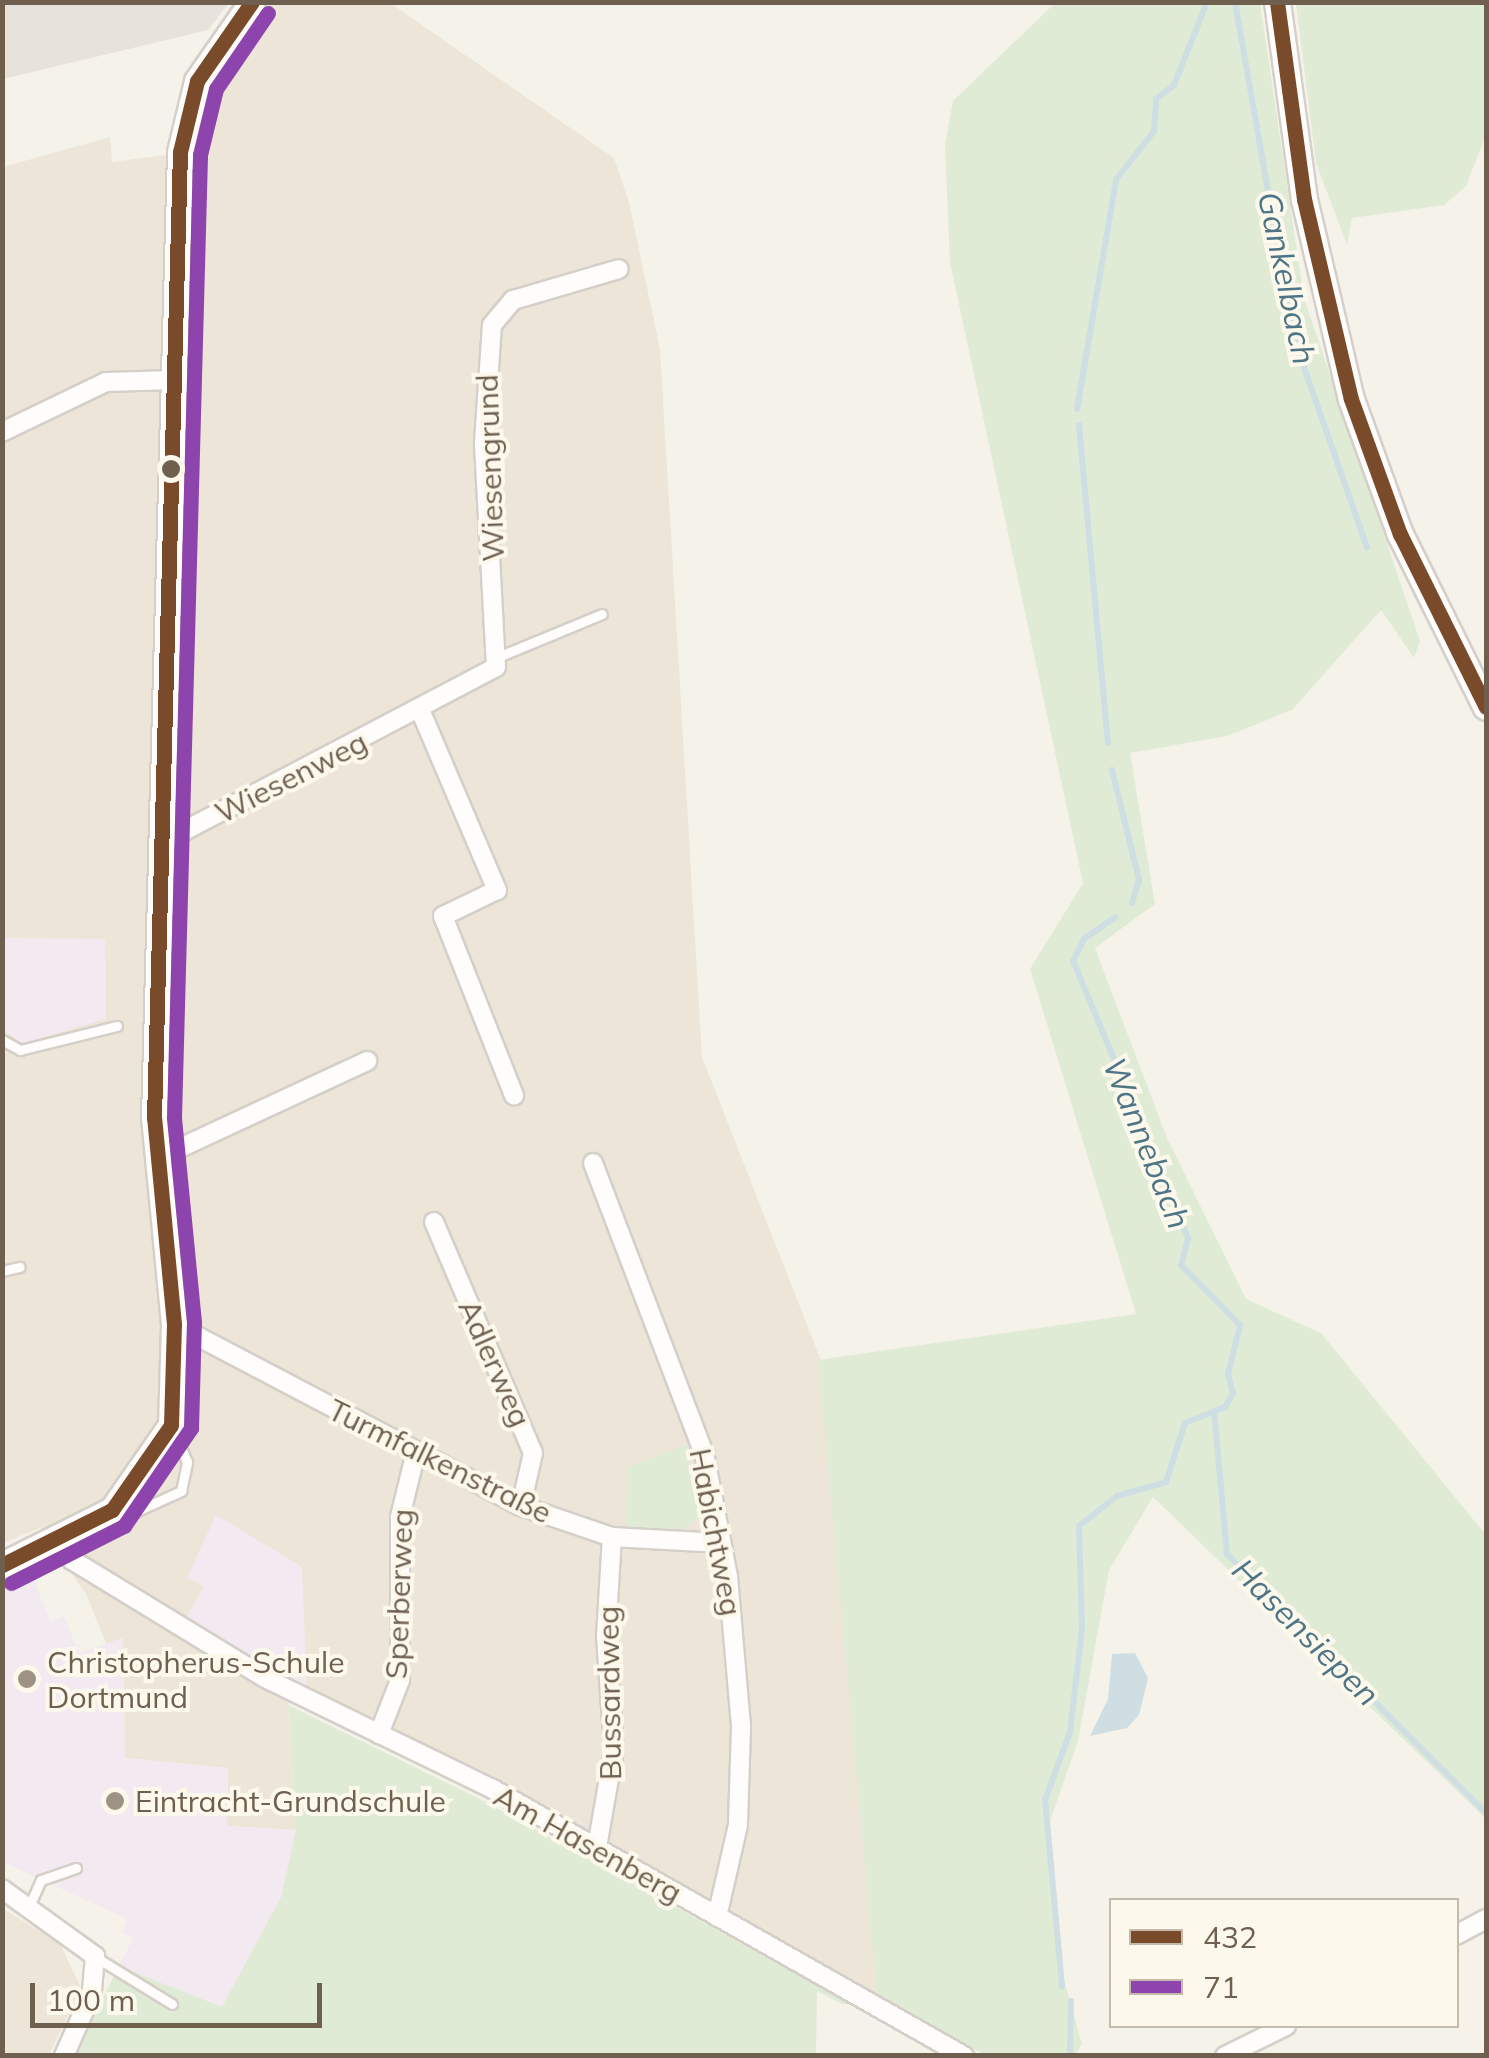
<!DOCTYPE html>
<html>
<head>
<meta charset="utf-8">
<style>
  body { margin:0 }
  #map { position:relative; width:1489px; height:2058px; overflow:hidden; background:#f5f2ea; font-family:Mulish,sans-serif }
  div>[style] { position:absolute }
  .residential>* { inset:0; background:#ede6d8 }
  .industrial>* { inset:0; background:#e7e3db }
  .education>* { inset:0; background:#f3eaf1 }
  .green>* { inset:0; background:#e0ebd6 }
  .water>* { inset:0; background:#cedee3 }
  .stream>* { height:6px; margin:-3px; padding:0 3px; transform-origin:3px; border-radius:3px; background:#cedee3 }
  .roads { filter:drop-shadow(2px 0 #d4cfc8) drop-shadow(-2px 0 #d4cfc8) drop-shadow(0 2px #d4cfc8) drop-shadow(0 -2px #d4cfc8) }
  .lane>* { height:9px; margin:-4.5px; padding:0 4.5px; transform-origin:4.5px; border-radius:4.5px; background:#fefdfc }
  .street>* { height:18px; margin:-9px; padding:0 9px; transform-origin:9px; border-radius:9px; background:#fefdfc }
  .secondary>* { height:25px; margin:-12.5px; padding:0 12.5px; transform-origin:12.5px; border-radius:12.5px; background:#fefdfc }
  .bus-1>* { height:15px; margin:-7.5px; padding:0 7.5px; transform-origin:7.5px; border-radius:7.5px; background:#7a4b2a }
  .bus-2>* { height:15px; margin:-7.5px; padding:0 7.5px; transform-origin:7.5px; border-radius:7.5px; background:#8e44ad }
  .dots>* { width:28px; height:28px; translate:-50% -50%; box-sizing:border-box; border:5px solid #fdf8ec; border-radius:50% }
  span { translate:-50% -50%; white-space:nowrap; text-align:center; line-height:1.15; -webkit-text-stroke:8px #fdf8ec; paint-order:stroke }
  .street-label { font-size:30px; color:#6f5f4e }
  .poi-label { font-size:30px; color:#6f5f4e }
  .left { translate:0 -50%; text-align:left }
  .water-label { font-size:32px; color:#4e7586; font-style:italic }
  .frame { position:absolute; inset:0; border:5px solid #6f5f4e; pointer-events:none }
  .legend { position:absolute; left:1109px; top:1898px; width:350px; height:130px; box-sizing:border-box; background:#fdf8ec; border:2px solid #c4bbad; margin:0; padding:12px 18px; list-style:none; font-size:30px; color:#6f5f4e }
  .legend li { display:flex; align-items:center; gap:20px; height:50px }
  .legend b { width:50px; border:2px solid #c4bbad }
  .scale { position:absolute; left:30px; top:1983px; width:292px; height:45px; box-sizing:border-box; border:5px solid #6f5f4e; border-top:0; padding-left:12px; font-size:30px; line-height:35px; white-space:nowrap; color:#6f5f4e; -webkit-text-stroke:8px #fdf8ec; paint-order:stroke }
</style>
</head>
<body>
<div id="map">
  <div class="residential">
    <i style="clip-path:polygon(252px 3px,390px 3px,614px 158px,629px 202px,660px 349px,702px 1057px,826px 1373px,877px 1998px,485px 1772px,297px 1686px,288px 1705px,296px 1830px,227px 1826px,228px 1768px,125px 1758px,123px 1639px,107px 1646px,86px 1594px,40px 1528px,3px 1543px,3px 167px,110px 137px,112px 162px,180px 153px,182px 130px)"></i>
    <i style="clip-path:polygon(3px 1909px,60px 1943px,81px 1988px,49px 2055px,3px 2055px)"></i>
  </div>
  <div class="industrial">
    <i style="clip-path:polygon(2px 3px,3px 2px,229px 3px,208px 30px,3px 79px)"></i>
  </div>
  <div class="education">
    <i style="clip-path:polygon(3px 938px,105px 939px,106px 1019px,23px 1043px,3px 1030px)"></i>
    <i style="clip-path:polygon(216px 1515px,302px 1567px,307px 1689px,186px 1620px,204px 1586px,187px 1578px)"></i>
    <i style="clip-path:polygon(31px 1572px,50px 1621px,64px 1616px,79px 1653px,123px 1638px,125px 1758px,228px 1768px,227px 1826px,296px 1830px,281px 1897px,222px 2008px,119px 1966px,133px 1938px,122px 1932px,127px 1919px,3px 1862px,3px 1584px)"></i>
  </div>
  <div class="green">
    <i style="clip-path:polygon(1055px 3px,1260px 3px,1304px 298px,1420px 641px,1414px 658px,1381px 610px,1292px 710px,1227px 736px,1130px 753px,1155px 904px,1095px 948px,1167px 1138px,1246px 1299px,1321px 1333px,1486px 1535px,1486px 1819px,1153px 1497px,1109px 1570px,1078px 1741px,1050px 1821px,1059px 1962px,1082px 2044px,1074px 2055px,986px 2055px,885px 2004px,842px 2004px,817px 1991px,816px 2055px,74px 2056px,119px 1966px,222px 2007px,281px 1897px,296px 1830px,288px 1705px,486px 1802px,838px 1997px,877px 1997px,818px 1360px,1136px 1314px,1030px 969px,1083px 883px,950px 262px,945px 145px,953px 101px)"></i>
    <i style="clip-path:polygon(1296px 3px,1486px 3px,1486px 135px,1466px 186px,1444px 205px,1352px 218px,1347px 245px,1316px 163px)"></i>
    <i style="clip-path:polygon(686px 1445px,700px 1518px,672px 1535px,625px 1529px,628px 1467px)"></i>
  </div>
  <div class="water">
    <i style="clip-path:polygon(1135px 1653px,1148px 1678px,1139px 1715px,1127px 1728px,1090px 1736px,1108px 1699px,1112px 1654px)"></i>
  </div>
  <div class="stream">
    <i style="left:1235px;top:2px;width:339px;rotate:80.1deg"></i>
    <i style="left:1293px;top:336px;width:224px;rotate:70.7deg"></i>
    <i style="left:1077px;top:409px;width:232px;rotate:-80.3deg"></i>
    <i style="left:1116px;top:180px;width:62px;rotate:-52.2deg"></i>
    <i style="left:1154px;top:131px;width:32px;rotate:-86deg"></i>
    <i style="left:1156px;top:99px;width:23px;rotate:-38deg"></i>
    <i style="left:1174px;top:85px;width:89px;rotate:-68.3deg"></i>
    <i style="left:1079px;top:425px;width:319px;rotate:84.8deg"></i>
    <i style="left:1112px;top:770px;width:113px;rotate:76.2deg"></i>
    <i style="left:1139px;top:880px;width:24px;rotate:107deg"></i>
    <i style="left:1214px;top:1411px;width:144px;rotate:84.8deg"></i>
    <i style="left:1227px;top:1554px;width:366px;rotate:45deg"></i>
    <i style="left:1062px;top:1986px;width:187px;rotate:-95.2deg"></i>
    <i style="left:1045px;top:1800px;width:72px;rotate:-69.8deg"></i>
    <i style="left:1070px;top:1732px;width:105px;rotate:-83.4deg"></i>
    <i style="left:1082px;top:1628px;width:102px;rotate:-91.7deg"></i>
    <i style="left:1079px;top:1526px;width:48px;rotate:-38.3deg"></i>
    <i style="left:1117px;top:1496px;width:51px;rotate:-15.9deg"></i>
    <i style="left:1166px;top:1482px;width:62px;rotate:-72.1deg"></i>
    <i style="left:1185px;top:1423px;width:43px;rotate:-21.8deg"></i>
    <i style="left:1225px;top:1407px;width:16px;rotate:-60deg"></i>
    <i style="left:1233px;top:1393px;width:20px;rotate:-105deg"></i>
    <i style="left:1228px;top:1374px;width:50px;rotate:-76.2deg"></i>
    <i style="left:1240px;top:1325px;width:84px;rotate:-134.5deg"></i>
    <i style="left:1181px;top:1265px;width:28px;rotate:-75deg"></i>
    <i style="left:1188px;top:1238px;width:300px;rotate:-112.5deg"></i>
    <i style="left:1073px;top:961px;width:25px;rotate:-63deg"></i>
    <i style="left:1084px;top:939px;width:38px;rotate:-35deg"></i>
    <i style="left:1070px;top:2056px;width:55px;rotate:-89deg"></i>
  </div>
  <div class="roads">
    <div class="lane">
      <i style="left:500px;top:656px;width:110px;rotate:-22.4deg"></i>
      <i style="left:2px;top:1040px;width:21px;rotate:29deg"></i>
      <i style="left:20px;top:1050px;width:100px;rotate:-13.9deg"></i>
      <i style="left:2px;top:1271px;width:18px;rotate:-13deg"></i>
      <i style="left:115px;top:1510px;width:20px;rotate:6deg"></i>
      <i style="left:135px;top:1512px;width:51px;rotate:-24.5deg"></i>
      <i style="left:181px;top:1491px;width:30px;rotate:-78deg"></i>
      <i style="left:187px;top:1462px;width:38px;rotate:-113deg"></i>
      <i style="left:31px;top:1902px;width:24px;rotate:-66deg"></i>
      <i style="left:41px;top:1880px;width:37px;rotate:-19deg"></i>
      <i style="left:97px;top:1958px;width:88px;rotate:31.5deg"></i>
    </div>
    <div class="street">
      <i style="left:2px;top:432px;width:115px;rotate:-25.7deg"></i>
      <i style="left:106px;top:382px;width:68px;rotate:-1.7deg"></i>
      <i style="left:421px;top:712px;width:194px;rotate:66.9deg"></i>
      <i style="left:497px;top:890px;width:60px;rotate:154.3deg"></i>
      <i style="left:443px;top:916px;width:193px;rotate:68.4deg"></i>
      <i style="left:161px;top:843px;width:378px;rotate:-27.7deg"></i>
      <i style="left:496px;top:667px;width:225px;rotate:-93.1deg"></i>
      <i style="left:484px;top:442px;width:117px;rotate:-86.1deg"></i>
      <i style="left:492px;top:325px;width:33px;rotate:-50deg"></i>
      <i style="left:513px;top:300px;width:110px;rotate:-16.3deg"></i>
      <i style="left:156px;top:1159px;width:233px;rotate:-24.9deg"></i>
      <i style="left:593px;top:1163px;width:311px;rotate:69.1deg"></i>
      <i style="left:704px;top:1453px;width:126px;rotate:79deg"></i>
      <i style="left:728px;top:1577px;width:151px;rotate:85deg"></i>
      <i style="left:741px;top:1727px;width:98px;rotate:91.8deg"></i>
      <i style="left:738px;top:1825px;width:94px;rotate:102.9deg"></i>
      <i style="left:434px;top:1222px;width:251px;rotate:66.8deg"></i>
      <i style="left:533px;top:1453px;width:54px;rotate:102.8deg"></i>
      <i style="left:174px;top:1324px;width:392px;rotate:27.7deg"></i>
      <i style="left:521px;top:1506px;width:96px;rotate:18.8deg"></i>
      <i style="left:612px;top:1537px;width:109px;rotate:3.2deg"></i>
      <i style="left:63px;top:1539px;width:23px;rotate:67deg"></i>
      <i style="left:72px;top:1560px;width:226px;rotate:31.4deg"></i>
      <i style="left:265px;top:1678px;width:251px;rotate:26deg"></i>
      <i style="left:491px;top:1788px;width:544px;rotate:29.54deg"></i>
      <i style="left:379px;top:1734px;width:58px;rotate:-68.7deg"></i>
      <i style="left:400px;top:1680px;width:163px;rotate:-90deg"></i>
      <i style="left:400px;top:1517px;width:67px;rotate:-76.2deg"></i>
      <i style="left:597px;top:1847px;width:98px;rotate:-80.1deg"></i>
      <i style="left:614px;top:1750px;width:113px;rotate:-94deg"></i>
      <i style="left:606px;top:1637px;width:100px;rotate:-86.6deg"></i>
      <i style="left:2px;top:1889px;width:115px;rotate:35.8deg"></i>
      <i style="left:95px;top:1956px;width:37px;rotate:95deg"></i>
      <i style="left:92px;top:1993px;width:69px;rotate:114deg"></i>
      <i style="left:1456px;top:1935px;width:34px;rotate:-28deg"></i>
      <i style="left:1225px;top:2056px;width:68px;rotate:-26.2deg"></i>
    </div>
    <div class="secondary">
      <i style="left:1277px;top:2px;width:199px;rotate:82.2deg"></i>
      <i style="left:1304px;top:199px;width:205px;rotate:76.8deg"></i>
      <i style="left:1351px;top:399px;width:144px;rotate:70.1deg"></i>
      <i style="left:1400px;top:534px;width:193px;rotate:63.6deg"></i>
      <i style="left:2px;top:1565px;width:123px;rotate:-26.6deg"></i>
      <i style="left:112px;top:1510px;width:103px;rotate:-55.2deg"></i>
      <i style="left:171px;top:1425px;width:101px;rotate:-88.3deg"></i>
      <i style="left:174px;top:1324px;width:207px;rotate:-95.5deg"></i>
      <i style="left:154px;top:1118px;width:966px;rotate:-88.46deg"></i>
      <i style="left:180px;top:152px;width:73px;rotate:-76.5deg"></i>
      <i style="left:197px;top:81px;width:96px;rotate:-55.2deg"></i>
    </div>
  </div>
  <div class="bus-1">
    <i style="left:1277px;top:2px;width:199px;rotate:82.2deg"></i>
    <i style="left:1304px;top:199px;width:205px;rotate:76.8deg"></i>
    <i style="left:1351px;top:399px;width:144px;rotate:70.1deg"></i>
    <i style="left:1400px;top:534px;width:193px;rotate:63.6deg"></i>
    <i style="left:2px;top:1565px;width:123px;rotate:-26.6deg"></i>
    <i style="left:112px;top:1510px;width:103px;rotate:-55.2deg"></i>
    <i style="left:171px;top:1425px;width:101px;rotate:-88.3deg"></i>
    <i style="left:174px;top:1324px;width:207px;rotate:-95.5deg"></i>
    <i style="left:154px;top:1118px;width:966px;rotate:-88.46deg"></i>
    <i style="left:180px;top:152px;width:73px;rotate:-76.5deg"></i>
    <i style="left:197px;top:81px;width:96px;rotate:-55.2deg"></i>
  </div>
  <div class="bus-2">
    <i style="left:11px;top:1583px;width:127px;rotate:-26.8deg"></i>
    <i style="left:124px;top:1526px;width:119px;rotate:-55.6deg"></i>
    <i style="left:191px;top:1428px;width:106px;rotate:-88.4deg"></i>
    <i style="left:194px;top:1322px;width:206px;rotate:-95.6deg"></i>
    <i style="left:174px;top:1117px;width:962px;rotate:-88.45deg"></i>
    <i style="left:200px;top:155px;width:68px;rotate:-76.4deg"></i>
    <i style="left:216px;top:89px;width:92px;rotate:-55.6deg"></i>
  </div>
  <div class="dots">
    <i style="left:171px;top:469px;background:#6f5f4e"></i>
    <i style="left:27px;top:1679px;background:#9e9285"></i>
    <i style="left:115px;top:1801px;background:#9e9285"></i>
  </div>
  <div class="street-label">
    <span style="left:490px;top:468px;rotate:-92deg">Wiesengrund</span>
    <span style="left:291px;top:777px;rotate:-27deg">Wiesenweg</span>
    <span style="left:495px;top:1363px;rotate:66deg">Adlerweg</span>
    <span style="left:440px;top:1461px;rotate:26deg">Turmfalkenstraße</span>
    <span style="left:716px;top:1532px;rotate:79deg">Habichtweg</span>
    <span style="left:399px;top:1594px;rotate:-88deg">Sperberweg</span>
    <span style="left:609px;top:1693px;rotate:-91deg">Bussardweg</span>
    <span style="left:588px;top:1844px;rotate:29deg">Am Hasenberg</span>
  </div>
  <div class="poi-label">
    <span class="left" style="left:47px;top:1679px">Christopherus-Schule<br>Dortmund</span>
    <span class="left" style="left:135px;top:1801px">Eintracht-Grundschule</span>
  </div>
  <div class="water-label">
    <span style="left:1287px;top:278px;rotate:78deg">Gankelbach</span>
    <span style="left:1147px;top:1143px;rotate:68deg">Wannebach</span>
    <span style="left:1306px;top:1632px;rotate:45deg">Hasensiepen</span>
  </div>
  <div class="frame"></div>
  <ul class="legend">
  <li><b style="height:12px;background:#7a4b2a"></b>432</li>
  <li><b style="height:12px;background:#8e44ad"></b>71</li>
  </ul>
  <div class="scale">100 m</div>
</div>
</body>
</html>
